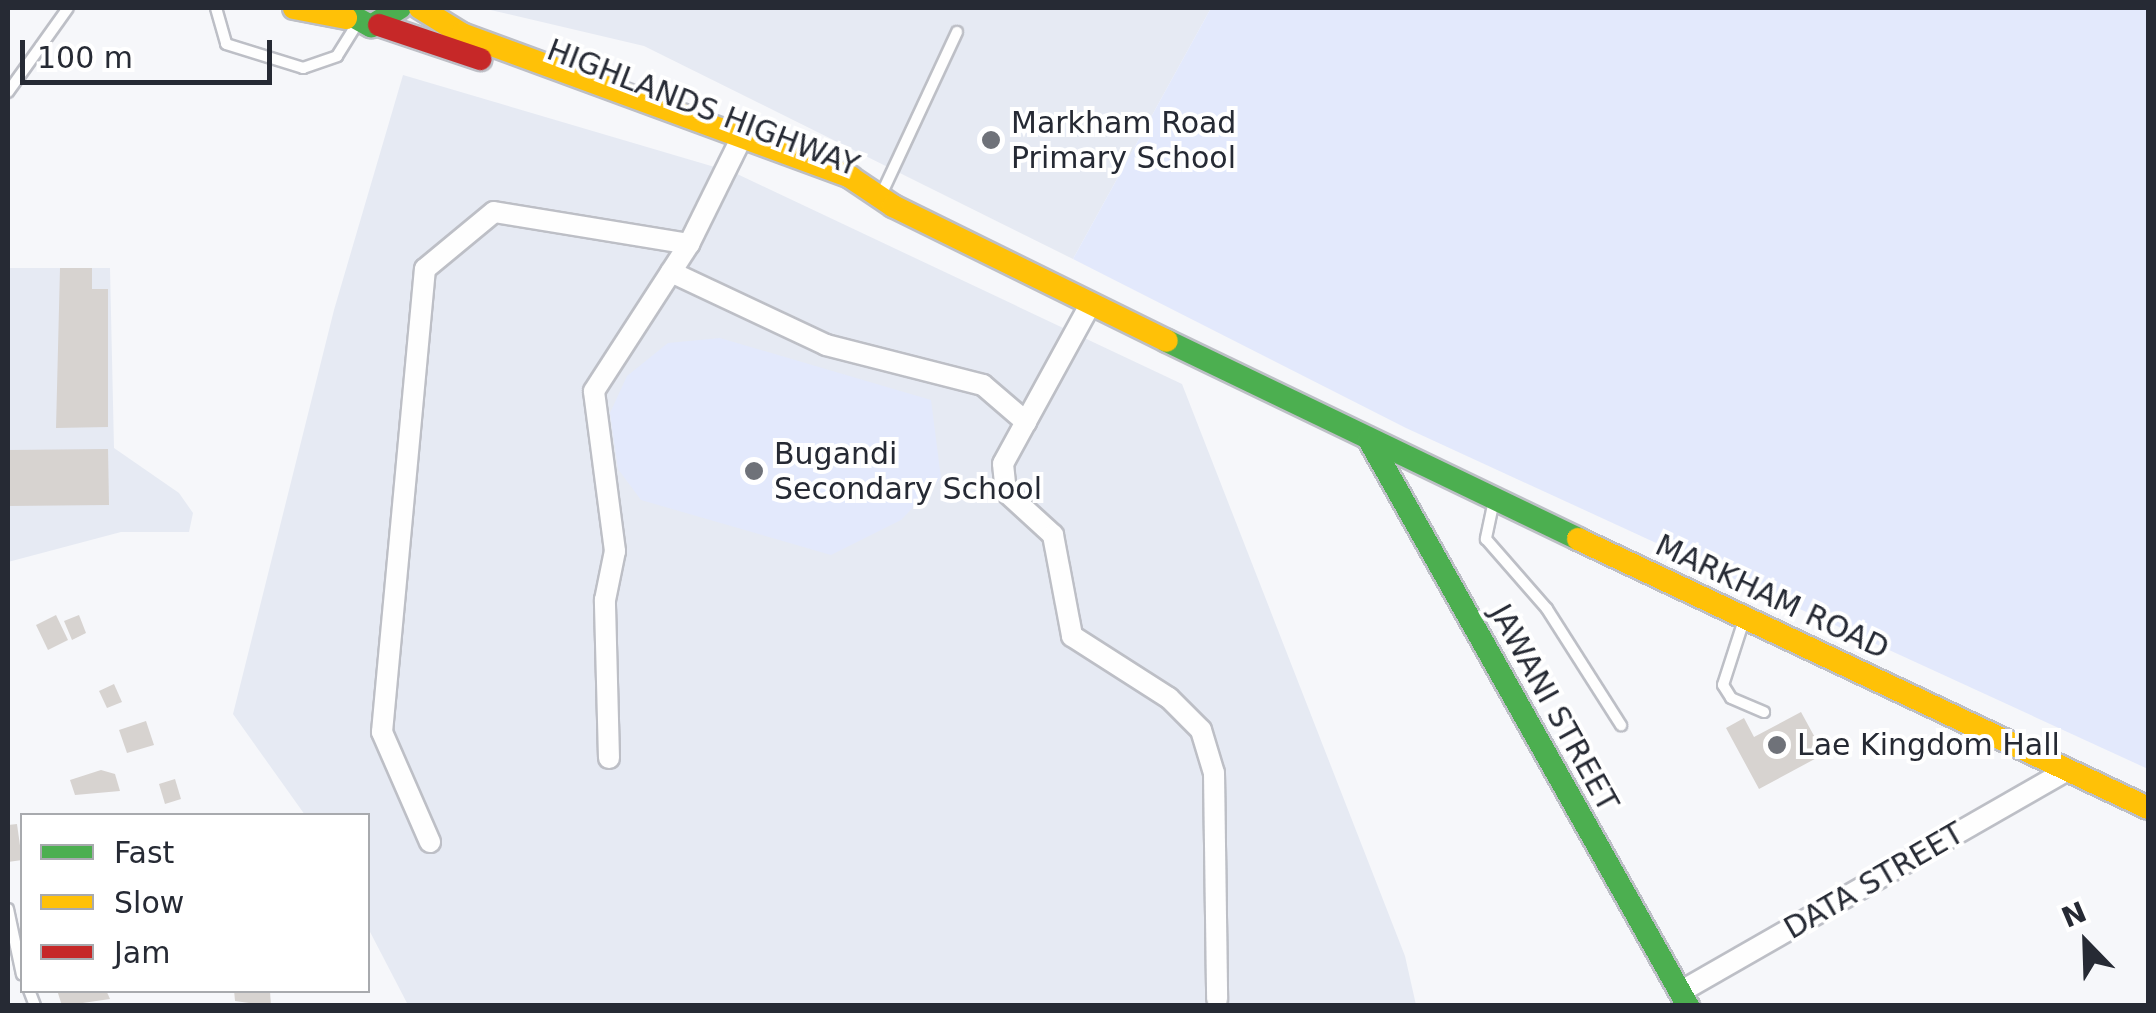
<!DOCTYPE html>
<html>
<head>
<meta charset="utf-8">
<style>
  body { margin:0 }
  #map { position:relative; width:2156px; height:1013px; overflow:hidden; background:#f6f7fa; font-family:"DejaVu Sans",sans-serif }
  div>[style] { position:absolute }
  .built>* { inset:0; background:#e6eaf3 }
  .green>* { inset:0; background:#e3e9fc }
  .building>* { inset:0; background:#d7d3d0 }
  .roads { filter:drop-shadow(2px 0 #bdbfc6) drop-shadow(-2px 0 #bdbfc6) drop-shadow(0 2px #bdbfc6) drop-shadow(0 -2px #bdbfc6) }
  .lane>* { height:10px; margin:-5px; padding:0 5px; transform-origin:5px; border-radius:5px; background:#fefefe }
  .street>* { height:20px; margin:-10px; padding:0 10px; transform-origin:10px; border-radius:10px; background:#fefefe }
  .fast>* { height:22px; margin:-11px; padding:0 11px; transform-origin:11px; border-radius:11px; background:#4caf50 }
  .slow>* { height:22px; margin:-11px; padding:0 11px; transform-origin:11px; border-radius:11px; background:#ffc107 }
  .jam>* { height:22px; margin:-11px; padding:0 11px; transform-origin:11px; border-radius:11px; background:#c62828 }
  .dots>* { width:28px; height:28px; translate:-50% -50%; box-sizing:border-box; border:5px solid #fff; border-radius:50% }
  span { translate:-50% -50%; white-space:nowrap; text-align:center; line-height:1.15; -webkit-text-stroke:8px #fff; paint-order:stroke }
  .street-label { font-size:30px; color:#262a34 }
  .poi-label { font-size:30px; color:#262a34 }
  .left { translate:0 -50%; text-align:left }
  .frame { position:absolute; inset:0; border:10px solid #262a34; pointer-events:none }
  .legend { position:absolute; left:20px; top:813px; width:350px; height:180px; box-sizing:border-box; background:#fff; border:2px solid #a8aaae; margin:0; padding:12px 18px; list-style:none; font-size:30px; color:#262a34 }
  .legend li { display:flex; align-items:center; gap:20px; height:50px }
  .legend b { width:50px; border:2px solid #a8aaae }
  .north { position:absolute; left:2036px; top:893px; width:100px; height:100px; -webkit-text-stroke:8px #fff; paint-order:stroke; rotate:337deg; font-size:28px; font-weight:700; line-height:40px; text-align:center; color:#262a34 }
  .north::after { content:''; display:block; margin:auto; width:35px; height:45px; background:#262a34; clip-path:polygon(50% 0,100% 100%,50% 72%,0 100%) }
  .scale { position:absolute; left:20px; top:40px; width:252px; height:45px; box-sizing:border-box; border:5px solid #262a34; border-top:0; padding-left:12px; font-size:30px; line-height:35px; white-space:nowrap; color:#262a34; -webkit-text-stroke:8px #fff; paint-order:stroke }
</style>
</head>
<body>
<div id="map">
  <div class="built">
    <i style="clip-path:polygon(482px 8px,1211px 8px,1073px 259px,644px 46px)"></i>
    <i style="clip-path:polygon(403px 75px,735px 173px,1182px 384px,1405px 956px,1416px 1005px,408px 1005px,368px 928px,368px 816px,305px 815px,233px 714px,334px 310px)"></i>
    <i style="clip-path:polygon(8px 268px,110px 268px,114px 448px,179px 493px,193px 513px,189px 532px,121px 532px,8px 562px)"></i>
  </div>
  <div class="green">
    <i style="clip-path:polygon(1211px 8px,2148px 8px,2148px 769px,1406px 428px,1073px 259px)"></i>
    <i style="clip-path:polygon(720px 338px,931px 400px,941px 478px,901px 520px,831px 555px,641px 500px,618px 469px,610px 413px,627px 376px,668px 343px)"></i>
  </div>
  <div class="building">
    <i style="clip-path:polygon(60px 268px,92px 268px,92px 289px,108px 289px,108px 427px,56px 428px)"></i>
    <i style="clip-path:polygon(108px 449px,109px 505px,8px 506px,8px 450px)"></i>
    <i style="clip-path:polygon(56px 615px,68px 640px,48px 650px,36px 625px)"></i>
    <i style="clip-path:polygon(79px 615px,86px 633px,72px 640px,64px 621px)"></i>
    <i style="clip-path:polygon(114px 684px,122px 702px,107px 708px,99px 691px)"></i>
    <i style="clip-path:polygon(1801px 712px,1824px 754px,1759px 789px,1726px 728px,1744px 718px,1754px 737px)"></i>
    <i style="clip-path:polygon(146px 721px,154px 745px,127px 753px,119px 730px)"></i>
    <i style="clip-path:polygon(101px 770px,115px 774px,120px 791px,75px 795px,70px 780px)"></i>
    <i style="clip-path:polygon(175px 779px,181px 799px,165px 804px,159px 784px)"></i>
    <i style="clip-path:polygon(17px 824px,22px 860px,8px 862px,8px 825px)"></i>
    <i style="clip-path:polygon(57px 990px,106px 990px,110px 999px,62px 1006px)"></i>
    <i style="clip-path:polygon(234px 990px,270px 991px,271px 1006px,235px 1001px)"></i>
  </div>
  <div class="roads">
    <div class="lane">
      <i style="left:216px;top:8px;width:37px;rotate:74deg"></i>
      <i style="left:226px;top:44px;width:81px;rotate:17.3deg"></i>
      <i style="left:303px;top:68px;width:36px;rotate:-19deg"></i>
      <i style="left:337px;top:56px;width:36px;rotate:-58deg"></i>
      <i style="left:8px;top:92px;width:103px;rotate:-54.5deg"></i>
      <i style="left:881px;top:195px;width:180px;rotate:-65deg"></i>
      <i style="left:1493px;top:505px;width:35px;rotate:102deg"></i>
      <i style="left:1486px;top:539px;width:93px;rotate:48.9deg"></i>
      <i style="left:1547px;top:609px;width:138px;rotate:57.5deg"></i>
      <i style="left:1743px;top:623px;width:65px;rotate:107.9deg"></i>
      <i style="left:1723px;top:685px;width:15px;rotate:58deg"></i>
      <i style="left:1731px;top:698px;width:36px;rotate:23deg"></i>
      <i style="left:8px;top:909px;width:67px;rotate:78deg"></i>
      <i style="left:29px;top:990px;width:17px;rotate:69deg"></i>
    </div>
    <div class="street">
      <i style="left:671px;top:272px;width:171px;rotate:25.2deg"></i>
      <i style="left:826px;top:345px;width:162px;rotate:14.3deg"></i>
      <i style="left:983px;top:385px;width:57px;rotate:40.7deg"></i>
      <i style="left:1091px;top:303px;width:183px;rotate:118.7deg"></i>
      <i style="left:1003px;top:464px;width:28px;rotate:84deg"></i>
      <i style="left:1006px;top:492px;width:64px;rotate:42.5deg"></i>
      <i style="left:1053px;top:535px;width:103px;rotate:79.3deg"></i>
      <i style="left:1072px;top:636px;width:115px;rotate:32.6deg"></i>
      <i style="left:1169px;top:698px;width:45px;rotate:45deg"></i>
      <i style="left:1201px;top:730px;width:45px;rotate:73.2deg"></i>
      <i style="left:1214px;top:773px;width:226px;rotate:89.2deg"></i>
      <i style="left:609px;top:758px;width:158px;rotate:-91.5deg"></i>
      <i style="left:605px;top:600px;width:50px;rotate:-78.5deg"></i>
      <i style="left:615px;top:551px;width:161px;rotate:-97.5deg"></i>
      <i style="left:594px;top:391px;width:175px;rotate:-57.1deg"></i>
      <i style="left:689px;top:244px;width:108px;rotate:-63.7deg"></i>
      <i style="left:430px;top:842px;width:120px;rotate:-113.6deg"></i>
      <i style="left:382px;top:732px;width:465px;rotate:-84.7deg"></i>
      <i style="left:425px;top:269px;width:89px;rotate:-39.6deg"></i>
      <i style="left:494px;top:212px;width:198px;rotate:9.3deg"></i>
      <i style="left:1680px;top:992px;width:447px;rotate:-29.8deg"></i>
    </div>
    <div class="fast">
      <i style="left:338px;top:8px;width:38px;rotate:29deg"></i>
      <i style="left:371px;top:26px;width:34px;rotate:-32deg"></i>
      <i style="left:1167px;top:341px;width:456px;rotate:25.7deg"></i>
      <i style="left:1369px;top:440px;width:650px;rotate:60.59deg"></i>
    </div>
    <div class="slow">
      <i style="left:294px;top:8px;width:53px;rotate:10.9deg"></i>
      <i style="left:420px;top:8px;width:49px;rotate:31.8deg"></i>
      <i style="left:462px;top:34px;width:414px;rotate:20.2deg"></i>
      <i style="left:850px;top:177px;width:52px;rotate:34deg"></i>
      <i style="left:893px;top:206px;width:305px;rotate:26.2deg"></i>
      <i style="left:1578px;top:539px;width:630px;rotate:25.26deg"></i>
    </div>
    <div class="jam">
      <i style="left:379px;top:25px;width:107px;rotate:18.6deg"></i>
    </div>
  </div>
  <div class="dots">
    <i style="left:991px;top:140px;background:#6f7279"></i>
    <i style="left:754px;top:471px;background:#6f7279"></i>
    <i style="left:1777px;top:745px;background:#6f7279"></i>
  </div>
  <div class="street-label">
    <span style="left:703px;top:108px;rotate:21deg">HIGHLANDS HIGHWAY</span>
    <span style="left:1772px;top:597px;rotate:25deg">MARKHAM ROAD</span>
    <span style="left:1554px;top:708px;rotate:61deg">JAWANI STREET</span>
    <span style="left:1874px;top:881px;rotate:-30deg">DATA STREET</span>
  </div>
  <div class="poi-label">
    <span class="left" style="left:1011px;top:140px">Markham Road<br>Primary School</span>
    <span class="left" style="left:774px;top:471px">Bugandi<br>Secondary School</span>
    <span class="left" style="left:1797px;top:745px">Lae Kingdom Hall</span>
  </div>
  <div class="frame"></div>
  <ul class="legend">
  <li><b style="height:12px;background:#4caf50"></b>Fast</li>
  <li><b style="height:12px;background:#ffc107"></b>Slow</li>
  <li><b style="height:12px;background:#c62828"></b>Jam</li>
  </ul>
  <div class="north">N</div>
  <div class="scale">100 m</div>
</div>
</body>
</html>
